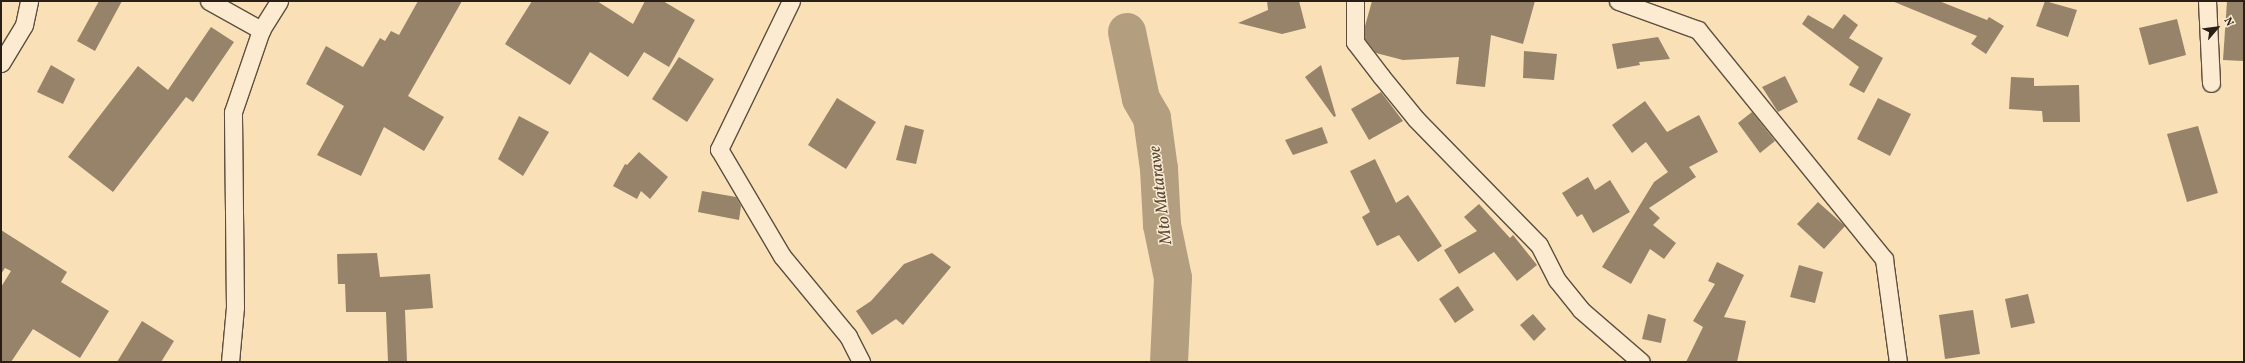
<!DOCTYPE html>
<html>
<head>
<meta charset="utf-8">
<style>
  body { margin:0 }
  #map { position:relative; width:2245px; height:363px; overflow:hidden; background:#fae0b6; font-family:Vollkorn,serif }
  div>[style] { position:absolute }
  .river>* { height:38px; margin:-19px; padding:0 19px; transform-origin:19px; border-radius:19px; background:#b39e80 }
  .building>* { inset:0; background:#96836a }
  .roads { filter:drop-shadow(1px 0 #5d4f3f) drop-shadow(-1px 0 #5d4f3f) drop-shadow(0 1px #5d4f3f) drop-shadow(0 -1px #5d4f3f) }
  .minor>* { height:17px; margin:-8.5px; padding:0 8.5px; transform-origin:8.5px; border-radius:8.5px; background:#fcebd0 }
  span { translate:-50% -50%; white-space:nowrap; text-align:center; line-height:1.15; -webkit-text-stroke:3px #fcebd0; paint-order:stroke }
  .water-label { font-size:17px; color:#594b3c; font-style:italic }
  .frame { position:absolute; inset:0; border:2px solid #291f17; pointer-events:none }
  .north { position:absolute; left:2197px; top:8px; width:40px; height:40px; -webkit-text-stroke:3px #fcebd0; paint-order:stroke; rotate:62deg; font-size:11px; font-weight:700; line-height:16px; text-align:center; color:#291f17 }
  .north::after { content:''; display:block; margin:auto; width:14px; height:18px; background:#291f17; clip-path:polygon(50% 0,100% 100%,50% 72%,0 100%) }
</style>
</head>
<body>
<div id="map">
  <div class="river">
    <i style="left:1127px;top:32px;width:68px;rotate:78.2deg"></i>
    <i style="left:1141px;top:99px;width:22px;rotate:60deg"></i>
    <i style="left:1152px;top:118px;width:51px;rotate:82.2deg"></i>
    <i style="left:1159px;top:169px;width:56px;rotate:86.9deg"></i>
    <i style="left:1162px;top:225px;width:54px;rotate:78.3deg"></i>
    <i style="left:1173px;top:278px;width:84px;rotate:92.7deg"></i>
  </div>
  <div class="building">
    <i style="clip-path:polygon(99px 1px,122px 1px,95px 51px,77px 41px)"></i>
    <i style="clip-path:polygon(418px 1px,462px 1px,408px 96px,444px 117px,424px 151px,384px 127px,361px 176px,317px 155px,344px 106px,306px 84px,326px 46px,363px 67px,380px 38px,385px 41px,391px 31px,399px 35px)"></i>
    <i style="clip-path:polygon(532px 1px,597px 1px,633px 24px,645px 1px,663px 1px,695px 20px,669px 67px,644px 52px,628px 77px,590px 52px,570px 85px,505px 44px)"></i>
    <i style="clip-path:polygon(1267px 1px,1299px 1px,1306px 28px,1282px 34px,1238px 23px,1268px 10px)"></i>
    <i style="clip-path:polygon(1372px 1px,1535px 1px,1523px 44px,1491px 35px,1485px 87px,1456px 84px,1459px 57px,1403px 60px,1376px 53px,1365px 39px,1365px 26px)"></i>
    <i style="clip-path:polygon(1892px 1px,1939px 1px,1987px 20px,1989px 17px,2004px 26px,1986px 54px,1971px 44px,1977px 36px)"></i>
    <i style="clip-path:polygon(2045px 1px,2077px 10px,2068px 37px,2036px 26px)"></i>
    <i style="clip-path:polygon(2227px 1px,2244px 1px,2243px 61px,2223px 60px)"></i>
    <i style="clip-path:polygon(1844px 14px,1858px 25px,1849px 38px,1883px 58px,1864px 93px,1849px 85px,1859px 67px,1802px 24px,1808px 15px,1833px 29px)"></i>
    <i style="clip-path:polygon(2177px 19px,2186px 55px,2149px 65px,2139px 28px)"></i>
    <i style="clip-path:polygon(211px 27px,234px 42px,193px 102px,186px 97px,113px 192px,68px 157px,138px 66px,168px 90px)"></i>
    <i style="clip-path:polygon(1658px 37px,1670px 59px,1639px 62px,1640px 65px,1617px 69px,1612px 44px)"></i>
    <i style="clip-path:polygon(1524px 51px,1557px 54px,1554px 80px,1523px 78px)"></i>
    <i style="clip-path:polygon(679px 57px,714px 79px,687px 122px,652px 99px)"></i>
    <i style="clip-path:polygon(51px 65px,75px 79px,63px 104px,37px 92px)"></i>
    <i style="clip-path:polygon(1321px 65px,1336px 116px,1334px 117px,1305px 77px)"></i>
    <i style="clip-path:polygon(1785px 76px,1798px 102px,1778px 112px,1762px 87px)"></i>
    <i style="clip-path:polygon(2011px 77px,2034px 78px,2034px 86px,2079px 85px,2080px 122px,2043px 122px,2042px 111px,2009px 109px)"></i>
    <i style="clip-path:polygon(1381px 92px,1403px 121px,1369px 140px,1351px 109px)"></i>
    <i style="clip-path:polygon(837px 98px,876px 122px,846px 169px,808px 145px)"></i>
    <i style="clip-path:polygon(1878px 98px,1911px 114px,1890px 156px,1857px 139px)"></i>
    <i style="clip-path:polygon(1645px 101px,1667px 132px,1699px 115px,1718px 152px,1689px 167px,1696px 177px,1649px 208px,1660px 218px,1653px 225px,1676px 243px,1664px 259px,1650px 249px,1631px 284px,1602px 267px,1654px 182px,1668px 172px,1646px 142px,1632px 153px,1612px 125px)"></i>
    <i style="clip-path:polygon(1752px 112px,1775px 141px,1760px 153px,1738px 123px)"></i>
    <i style="clip-path:polygon(519px 116px,549px 132px,523px 176px,498px 159px)"></i>
    <i style="clip-path:polygon(905px 125px,924px 130px,916px 164px,896px 160px)"></i>
    <i style="clip-path:polygon(2198px 126px,2218px 193px,2187px 202px,2167px 134px)"></i>
    <i style="clip-path:polygon(1322px 127px,1328px 143px,1293px 155px,1285px 140px)"></i>
    <i style="clip-path:polygon(639px 152px,668px 177px,650px 199px,641px 191px,637px 199px,613px 186px,625px 164px,627px 165px)"></i>
    <i style="clip-path:polygon(1375px 159px,1396px 203px,1408px 195px,1442px 246px,1418px 262px,1399px 235px,1377px 246px,1362px 217px,1370px 212px,1350px 171px)"></i>
    <i style="clip-path:polygon(1588px 177px,1595px 190px,1610px 180px,1630px 212px,1593px 233px,1582px 214px,1577px 217px,1562px 193px)"></i>
    <i style="clip-path:polygon(702px 191px,736px 197px,741px 206px,739px 220px,698px 212px)"></i>
    <i style="clip-path:polygon(1818px 202px,1845px 226px,1824px 249px,1797px 224px)"></i>
    <i style="clip-path:polygon(1479px 204px,1510px 238px,1513px 235px,1537px 265px,1517px 281px,1494px 252px,1459px 274px,1444px 250px,1477px 231px,1464px 217px)"></i>
    <i style="clip-path:polygon(1px 230px,67px 272px,61px 282px,109px 311px,80px 358px,33px 329px,11px 362px,1px 362px,1px 287px,11px 271px,5px 268px,1px 274px)"></i>
    <i style="clip-path:polygon(377px 253px,380px 277px,430px 274px,433px 308px,405px 310px,407px 362px,388px 362px,386px 312px,346px 312px,345px 284px,338px 284px,337px 254px)"></i>
    <i style="clip-path:polygon(932px 253px,951px 267px,903px 325px,896px 319px,872px 335px,856px 311px,871px 301px,904px 264px)"></i>
    <i style="clip-path:polygon(1717px 262px,1744px 275px,1724px 317px,1746px 321px,1737px 362px,1686px 362px,1703px 327px,1693px 321px,1715px 284px,1708px 281px)"></i>
    <i style="clip-path:polygon(1799px 265px,1823px 272px,1815px 303px,1790px 297px)"></i>
    <i style="clip-path:polygon(1458px 286px,1474px 310px,1455px 323px,1439px 299px)"></i>
    <i style="clip-path:polygon(2028px 294px,2035px 323px,2011px 328px,2005px 299px)"></i>
    <i style="clip-path:polygon(1973px 310px,1980px 354px,1945px 359px,1939px 315px)"></i>
    <i style="clip-path:polygon(1533px 314px,1546px 329px,1534px 341px,1520px 325px)"></i>
    <i style="clip-path:polygon(1648px 314px,1666px 319px,1661px 343px,1642px 339px)"></i>
    <i style="clip-path:polygon(142px 321px,174px 341px,161px 362px,117px 362px)"></i>
  </div>
  <div class="roads">
    <div class="minor">
      <i style="left:209px;top:1px;width:60px;rotate:29.1deg"></i>
      <i style="left:791px;top:1px;width:165px;rotate:115.9deg"></i>
      <i style="left:719px;top:149px;width:124px;rotate:59.5deg"></i>
      <i style="left:782px;top:256px;width:104px;rotate:50.5deg"></i>
      <i style="left:848px;top:336px;width:29px;rotate:63deg"></i>
      <i style="left:1355px;top:1px;width:41px;rotate:90deg"></i>
      <i style="left:1355px;top:42px;width:43px;rotate:52.6deg"></i>
      <i style="left:1381px;top:76px;width:55px;rotate:50.9deg"></i>
      <i style="left:1416px;top:119px;width:176px;rotate:45.7deg"></i>
      <i style="left:1539px;top:245px;width:39px;rotate:63deg"></i>
      <i style="left:1557px;top:280px;width:38px;rotate:51deg"></i>
      <i style="left:1581px;top:310px;width:79px;rotate:40.9deg"></i>
      <i style="left:1618px;top:1px;width:85px;rotate:19.9deg"></i>
      <i style="left:1698px;top:30px;width:295px;rotate:50.9deg"></i>
      <i style="left:1884px;top:259px;width:104px;rotate:82.3deg"></i>
      <i style="left:2207px;top:1px;width:82px;rotate:87.2deg"></i>
      <i style="left:1px;top:63px;width:44px;rotate:-58.8deg"></i>
      <i style="left:24px;top:25px;width:25px;rotate:-78deg"></i>
      <i style="left:230px;top:362px;width:55px;rotate:-84.8deg"></i>
      <i style="left:235px;top:307px;width:195px;rotate:-90.6deg"></i>
      <i style="left:233px;top:112px;width:87px;rotate:-71.1deg"></i>
      <i style="left:261px;top:30px;width:34px;rotate:-58deg"></i>
    </div>
  </div>
  <div class="water-label">
    <span style="left:1161px;top:195px;rotate:-97deg">Mto Matarawe</span>
  </div>
  <div class="frame"></div>
  <div class="north">N</div>
</div>
</body>
</html>
